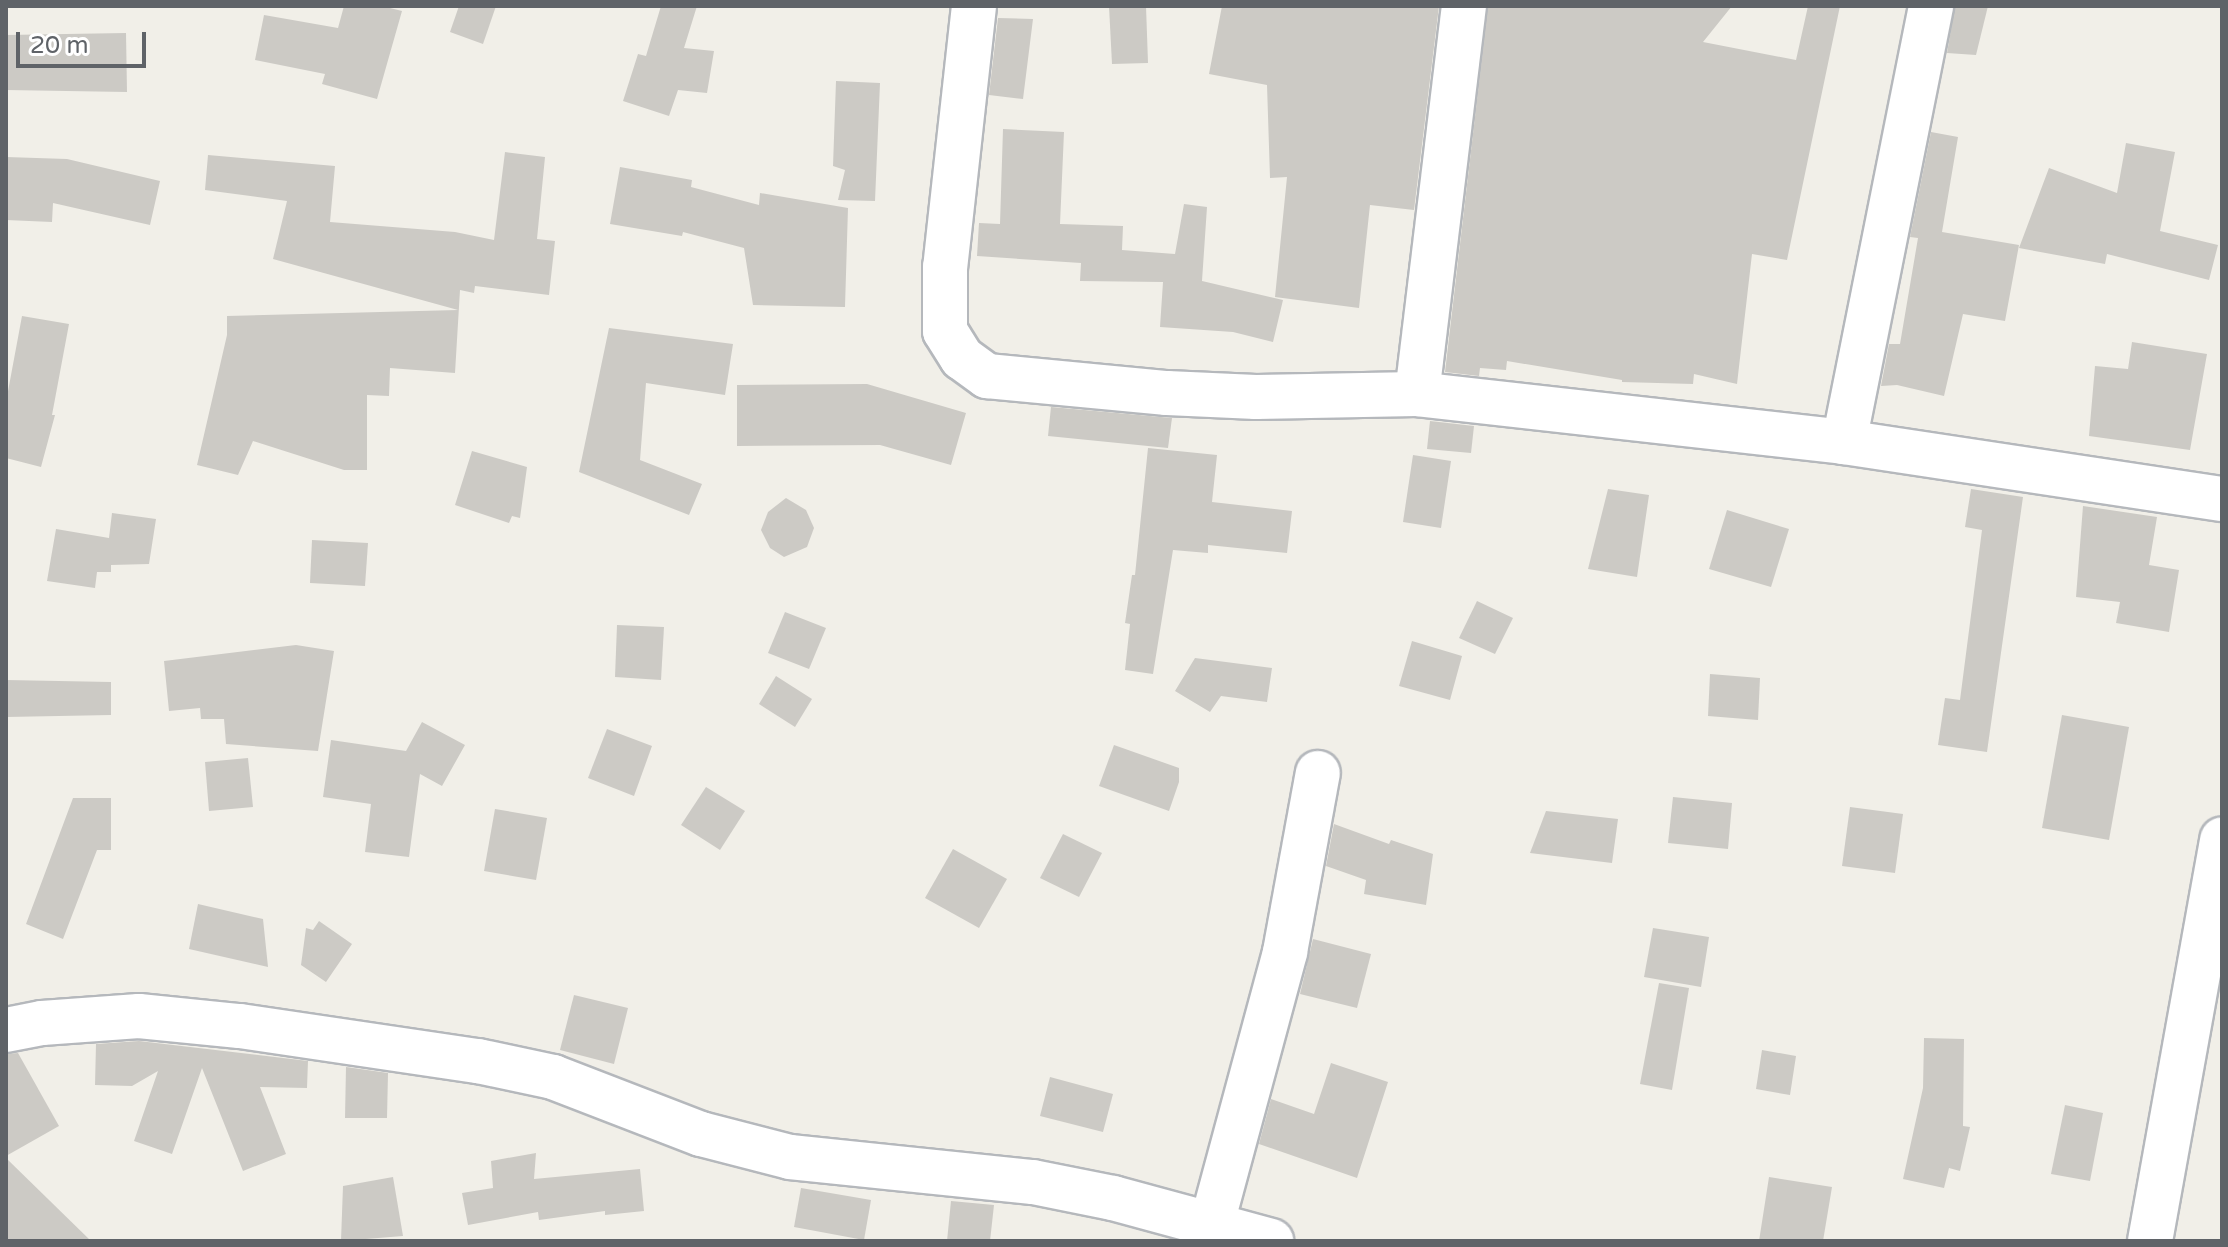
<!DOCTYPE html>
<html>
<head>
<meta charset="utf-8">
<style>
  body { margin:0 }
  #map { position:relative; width:2228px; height:1247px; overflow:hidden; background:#f1efe8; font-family:"Varela Round",sans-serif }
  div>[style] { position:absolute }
  .building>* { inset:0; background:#cccac5 }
  .roads { filter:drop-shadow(2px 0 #b5b8bc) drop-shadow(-2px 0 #b5b8bc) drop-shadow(0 2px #b5b8bc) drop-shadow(0 -2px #b5b8bc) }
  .minor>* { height:44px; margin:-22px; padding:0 22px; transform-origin:22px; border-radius:22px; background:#fff }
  span { translate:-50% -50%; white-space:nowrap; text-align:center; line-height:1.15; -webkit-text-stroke:8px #fff; paint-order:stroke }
  .frame { position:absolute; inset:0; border:8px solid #5f6368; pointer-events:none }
  .scale { position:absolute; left:16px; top:32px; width:130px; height:36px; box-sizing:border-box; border:4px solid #5f6368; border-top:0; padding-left:10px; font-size:24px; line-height:28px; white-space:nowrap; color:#5f6368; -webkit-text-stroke:6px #fff; paint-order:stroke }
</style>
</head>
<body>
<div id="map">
  <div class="building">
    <i style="clip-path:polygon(344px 6px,382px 6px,402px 11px,377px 99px,322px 84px,325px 74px,255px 60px,264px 15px,338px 28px)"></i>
    <i style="clip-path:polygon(459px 6px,496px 6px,483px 44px,450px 32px)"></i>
    <i style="clip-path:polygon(661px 6px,697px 6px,684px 48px,714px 51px,707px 93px,678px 90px,669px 116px,623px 101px,638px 54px,646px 56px)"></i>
    <i style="clip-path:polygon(1109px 6px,1146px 6px,1148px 63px,1112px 64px)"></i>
    <i style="clip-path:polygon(1222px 6px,1439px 6px,1414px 210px,1370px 205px,1359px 308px,1275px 297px,1287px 177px,1270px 178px,1267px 85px,1209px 74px)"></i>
    <i style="clip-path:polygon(1488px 6px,1732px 6px,1703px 42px,1796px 60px,1808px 6px,1840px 6px,1787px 260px,1752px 254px,1737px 384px,1694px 374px,1693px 384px,1622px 382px,1622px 380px,1507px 361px,1506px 370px,1480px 368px,1479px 376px,1445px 372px)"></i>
    <i style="clip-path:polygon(1955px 6px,1988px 6px,1976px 55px,1947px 53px)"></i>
    <i style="clip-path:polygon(998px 18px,1033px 19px,1023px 99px,989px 95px)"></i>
    <i style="clip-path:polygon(126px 33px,127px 92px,6px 90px,6px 35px)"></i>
    <i style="clip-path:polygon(836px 81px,880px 83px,875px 201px,838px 200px,845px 170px,833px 166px)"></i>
    <i style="clip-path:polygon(1003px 129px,1064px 132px,1060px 224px,1123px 226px,1122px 250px,1175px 254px,1184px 204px,1207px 207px,1202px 281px,1283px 300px,1273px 342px,1233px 332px,1160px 327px,1163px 282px,1080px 281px,1081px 263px,977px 256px,979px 223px,1000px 224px)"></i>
    <i style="clip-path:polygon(1931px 132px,1958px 137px,1942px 232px,2019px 245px,2005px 321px,1963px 314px,1944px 396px,1897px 385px,1881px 386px,1889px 344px,1900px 344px,1918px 238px,1910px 237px)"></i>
    <i style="clip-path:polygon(2126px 143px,2175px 152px,2160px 231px,2218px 245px,2209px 280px,2107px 254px,2105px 264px,2019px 248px,2049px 168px,2117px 193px)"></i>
    <i style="clip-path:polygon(505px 152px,545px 157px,537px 239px,555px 241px,549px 295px,475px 286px,474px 293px,460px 290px,455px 373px,390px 368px,389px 396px,367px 395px,367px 470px,344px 470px,253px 441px,238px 475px,197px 465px,227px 335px,227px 316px,458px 310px,273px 259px,287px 201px,205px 190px,208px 155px,335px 166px,330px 222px,455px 232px,494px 240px)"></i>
    <i style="clip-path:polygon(6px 157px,67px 159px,160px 181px,150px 225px,53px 203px,52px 222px,6px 220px)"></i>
    <i style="clip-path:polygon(620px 167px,692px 180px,691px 187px,759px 205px,760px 193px,848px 208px,845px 307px,753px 305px,744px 248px,683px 232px,682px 236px,610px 224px)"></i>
    <i style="clip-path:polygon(22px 316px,69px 324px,52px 415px,55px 415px,41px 467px,6px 458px,6px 402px)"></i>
    <i style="clip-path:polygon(609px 328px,733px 344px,725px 395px,646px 383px,640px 460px,702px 484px,689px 515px,579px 472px)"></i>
    <i style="clip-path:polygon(2132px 342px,2207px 354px,2190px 450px,2089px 436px,2095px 366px,2128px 369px)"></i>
    <i style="clip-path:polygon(867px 384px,966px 413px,951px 465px,880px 445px,737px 446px,737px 385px)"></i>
    <i style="clip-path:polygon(1051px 407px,1172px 418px,1168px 448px,1048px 436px)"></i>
    <i style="clip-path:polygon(1430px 421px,1474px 426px,1471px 453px,1427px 449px)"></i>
    <i style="clip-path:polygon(1148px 448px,1217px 455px,1212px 502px,1292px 511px,1287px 553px,1208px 545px,1208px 553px,1173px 550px,1153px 674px,1125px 670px,1130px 624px,1125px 623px,1132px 575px,1135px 575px)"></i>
    <i style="clip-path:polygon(472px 451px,527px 467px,520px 518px,512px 516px,509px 523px,455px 505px)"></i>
    <i style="clip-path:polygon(1413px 455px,1451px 461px,1441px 528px,1403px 522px)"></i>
    <i style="clip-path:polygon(1608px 489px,1649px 495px,1637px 577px,1588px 569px)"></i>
    <i style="clip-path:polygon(1971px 489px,2023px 497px,1987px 752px,1938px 745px,1945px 698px,1960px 700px,1982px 530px,1965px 527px)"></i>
    <i style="clip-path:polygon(786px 498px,806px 510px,814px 528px,807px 547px,784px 557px,770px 548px,761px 530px,768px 512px)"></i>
    <i style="clip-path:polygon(2083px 506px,2157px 517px,2149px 565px,2179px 570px,2169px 632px,2116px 623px,2120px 602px,2076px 597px)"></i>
    <i style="clip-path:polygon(1727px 510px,1789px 529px,1771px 587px,1709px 569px)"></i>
    <i style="clip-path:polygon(112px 513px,156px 519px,149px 564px,111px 565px,111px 572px,97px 572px,95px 588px,47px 581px,56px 529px,109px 538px)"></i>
    <i style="clip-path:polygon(312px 540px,368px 543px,365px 586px,310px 583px)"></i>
    <i style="clip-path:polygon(1477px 601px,1513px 618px,1495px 654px,1459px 638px)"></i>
    <i style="clip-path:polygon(785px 612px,826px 628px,809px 669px,768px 653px)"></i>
    <i style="clip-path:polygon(617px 625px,664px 627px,661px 680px,615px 677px)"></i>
    <i style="clip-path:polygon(1412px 641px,1462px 656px,1450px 700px,1399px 686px)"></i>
    <i style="clip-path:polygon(296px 645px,334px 651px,318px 751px,226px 744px,224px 719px,201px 719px,200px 708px,169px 711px,164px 661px)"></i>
    <i style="clip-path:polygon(1195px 658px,1272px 668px,1267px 702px,1221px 696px,1210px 712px,1175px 691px)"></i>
    <i style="clip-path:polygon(1710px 674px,1760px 678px,1758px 720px,1708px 716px)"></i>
    <i style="clip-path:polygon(776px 676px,812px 699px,795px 727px,759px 704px)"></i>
    <i style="clip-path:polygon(6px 680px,111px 682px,111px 715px,6px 717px)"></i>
    <i style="clip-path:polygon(2062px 715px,2129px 727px,2109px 840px,2042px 828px)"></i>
    <i style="clip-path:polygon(422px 722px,465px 745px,442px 786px,420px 774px,409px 857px,365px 852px,371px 804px,323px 797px,331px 740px,406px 751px)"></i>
    <i style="clip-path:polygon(607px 729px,652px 746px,634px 796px,588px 778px)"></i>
    <i style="clip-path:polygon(1114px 745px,1179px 768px,1179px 782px,1169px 811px,1099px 786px)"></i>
    <i style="clip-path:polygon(248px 758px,253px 807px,209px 811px,205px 762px)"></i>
    <i style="clip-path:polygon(706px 787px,745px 811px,720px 850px,681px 825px)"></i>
    <i style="clip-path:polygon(1673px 797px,1732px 803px,1728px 849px,1668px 843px)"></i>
    <i style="clip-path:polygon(73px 798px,111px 798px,111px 850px,97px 850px,63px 939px,26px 924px)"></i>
    <i style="clip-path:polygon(1850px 807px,1903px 814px,1895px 873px,1842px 866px)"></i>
    <i style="clip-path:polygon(495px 809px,547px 818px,536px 880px,484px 871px)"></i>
    <i style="clip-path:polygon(1546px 811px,1618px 819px,1612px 863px,1530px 853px)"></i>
    <i style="clip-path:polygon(1334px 824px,1389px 844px,1391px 840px,1433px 854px,1426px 905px,1364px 894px,1366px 880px,1326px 866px)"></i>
    <i style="clip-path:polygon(1063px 834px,1102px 853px,1079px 897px,1040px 878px)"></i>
    <i style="clip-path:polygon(953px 849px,1007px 879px,979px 928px,925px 898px)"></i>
    <i style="clip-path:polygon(198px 904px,263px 919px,268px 967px,189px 949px)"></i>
    <i style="clip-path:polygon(319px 921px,352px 944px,326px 982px,301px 965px,306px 928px,313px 930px)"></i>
    <i style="clip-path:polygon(1653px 928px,1709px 937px,1701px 987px,1644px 977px)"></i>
    <i style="clip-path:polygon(1313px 939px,1371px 954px,1357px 1008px,1300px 994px)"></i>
    <i style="clip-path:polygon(1659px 983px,1689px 988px,1672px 1090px,1640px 1084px)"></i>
    <i style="clip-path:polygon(574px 995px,628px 1008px,614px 1064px,560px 1050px)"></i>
    <i style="clip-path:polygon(1924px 1038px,1964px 1039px,1963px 1126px,1970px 1127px,1960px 1171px,1949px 1168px,1944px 1188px,1903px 1179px,1923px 1088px)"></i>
    <i style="clip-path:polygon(139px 1041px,308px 1061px,307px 1088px,260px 1087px,286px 1154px,243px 1171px,202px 1068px,172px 1154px,134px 1141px,158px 1071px,132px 1086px,95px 1085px,96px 1044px)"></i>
    <i style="clip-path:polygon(1762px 1050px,1796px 1056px,1790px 1095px,1756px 1089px)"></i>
    <i style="clip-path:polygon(18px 1053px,59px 1126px,6px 1156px,6px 1054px)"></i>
    <i style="clip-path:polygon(1331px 1063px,1388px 1082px,1357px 1178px,1259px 1144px,1271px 1099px,1314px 1114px)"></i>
    <i style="clip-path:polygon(346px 1067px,388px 1073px,387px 1118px,345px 1118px)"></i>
    <i style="clip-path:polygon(1050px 1077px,1113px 1094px,1103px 1132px,1040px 1116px)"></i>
    <i style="clip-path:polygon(2065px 1105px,2103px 1113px,2090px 1181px,2051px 1174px)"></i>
    <i style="clip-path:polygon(536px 1153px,534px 1179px,640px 1169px,644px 1211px,605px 1215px,605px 1211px,539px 1220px,538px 1212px,468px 1225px,462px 1193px,493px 1188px,491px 1161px)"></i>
    <i style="clip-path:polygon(6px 1158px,91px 1241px,6px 1241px)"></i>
    <i style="clip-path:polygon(393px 1177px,403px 1236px,341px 1241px,343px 1186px)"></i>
    <i style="clip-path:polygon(1769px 1177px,1832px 1187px,1823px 1241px,1759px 1241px)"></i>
    <i style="clip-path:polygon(801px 1188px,871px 1200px,864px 1240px,794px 1227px)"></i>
    <i style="clip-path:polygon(951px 1201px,994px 1205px,990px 1241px,947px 1241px)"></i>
  </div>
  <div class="roads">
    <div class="minor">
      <i style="left:974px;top:6px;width:263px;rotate:96.3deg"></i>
      <i style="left:945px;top:267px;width:64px;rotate:90deg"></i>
      <i style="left:945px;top:331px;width:32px;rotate:58deg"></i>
      <i style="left:962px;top:358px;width:31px;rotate:36deg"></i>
      <i style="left:987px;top:376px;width:181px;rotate:5.4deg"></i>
      <i style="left:1167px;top:393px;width:89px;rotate:2.6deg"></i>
      <i style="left:1256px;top:397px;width:161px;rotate:-1.1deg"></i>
      <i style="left:1417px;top:394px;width:430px;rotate:6.4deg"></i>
      <i style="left:1844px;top:442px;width:382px;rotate:8.6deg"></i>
      <i style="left:1417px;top:394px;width:391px;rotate:-83.1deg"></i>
      <i style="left:1844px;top:442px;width:445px;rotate:-78.7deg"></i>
      <i style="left:6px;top:1030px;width:37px;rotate:-11deg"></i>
      <i style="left:42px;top:1023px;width:97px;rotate:-4.1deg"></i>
      <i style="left:139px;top:1016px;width:101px;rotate:5.7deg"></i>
      <i style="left:240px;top:1026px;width:241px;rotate:8.4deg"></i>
      <i style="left:478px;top:1061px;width:77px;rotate:12deg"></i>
      <i style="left:553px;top:1077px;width:159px;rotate:21.1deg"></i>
      <i style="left:701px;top:1134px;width:92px;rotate:14.5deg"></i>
      <i style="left:790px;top:1157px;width:244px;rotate:5.9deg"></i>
      <i style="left:1033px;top:1182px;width:82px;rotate:11.3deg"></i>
      <i style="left:1113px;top:1198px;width:164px;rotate:15.2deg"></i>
      <i style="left:1212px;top:1223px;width:281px;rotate:-74.9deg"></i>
      <i style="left:1285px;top:952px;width:182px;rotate:-79.6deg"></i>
      <i style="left:2150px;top:1241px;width:408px;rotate:-79.8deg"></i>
    </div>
  </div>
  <div class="frame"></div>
  <div class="scale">20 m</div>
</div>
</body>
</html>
